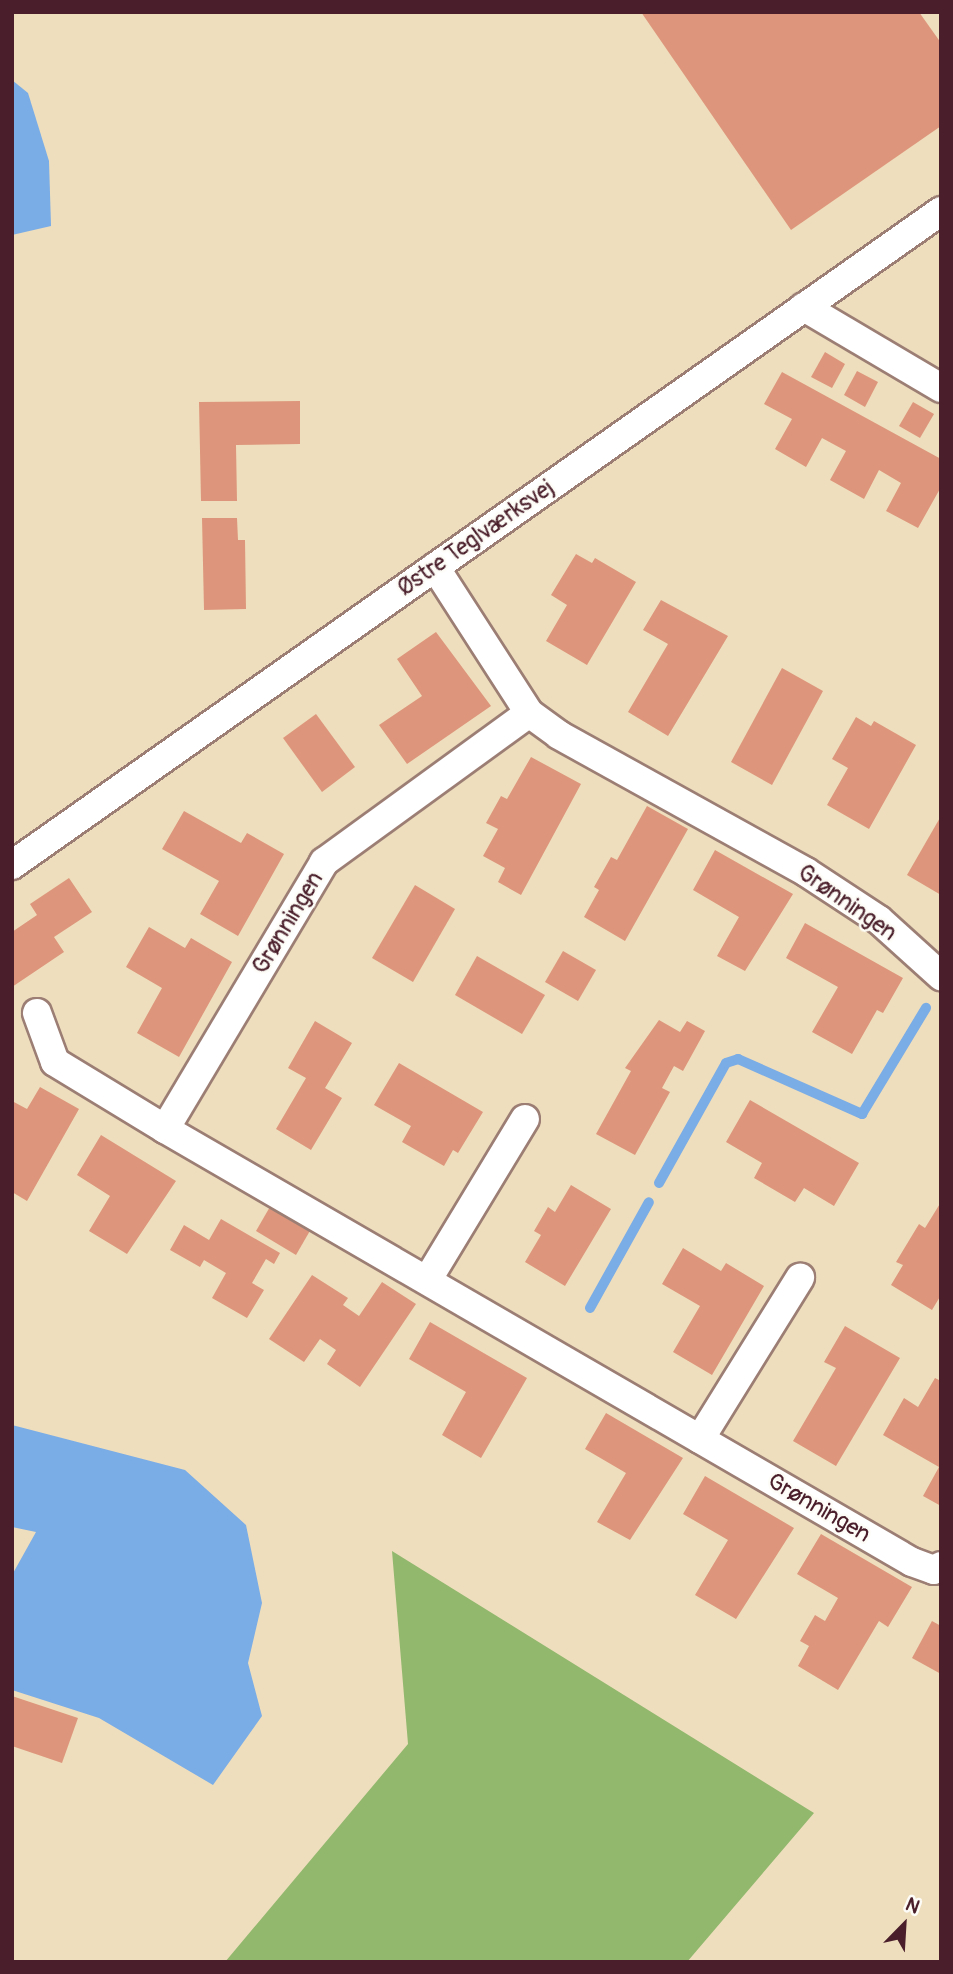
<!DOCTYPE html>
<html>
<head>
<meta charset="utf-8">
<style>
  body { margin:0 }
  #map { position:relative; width:953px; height:1974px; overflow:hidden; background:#eedebd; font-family:Pangolin,sans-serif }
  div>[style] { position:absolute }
  .forest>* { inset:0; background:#92b86e }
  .water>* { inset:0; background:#7aace6 }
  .stream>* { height:10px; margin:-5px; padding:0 5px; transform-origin:5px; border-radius:5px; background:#7aace6 }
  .building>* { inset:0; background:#dd967b }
  .roads { filter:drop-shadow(2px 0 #9c7e74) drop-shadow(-2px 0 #9c7e74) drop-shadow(0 2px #9c7e74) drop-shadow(0 -2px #9c7e74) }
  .minor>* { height:28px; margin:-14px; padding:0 14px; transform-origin:14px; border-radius:14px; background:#fff }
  span { translate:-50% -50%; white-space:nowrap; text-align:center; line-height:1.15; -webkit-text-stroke:5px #fdfcf7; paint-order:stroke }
  .street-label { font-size:23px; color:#4a1f2b }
  .frame { position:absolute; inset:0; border:14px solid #4a1f2b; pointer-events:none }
  .north { position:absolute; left:869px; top:1890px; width:70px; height:70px; -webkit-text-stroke:5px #fdfcf7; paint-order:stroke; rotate:24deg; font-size:19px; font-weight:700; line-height:28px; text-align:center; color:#4a1f2b }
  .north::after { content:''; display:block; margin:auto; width:24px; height:32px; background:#4a1f2b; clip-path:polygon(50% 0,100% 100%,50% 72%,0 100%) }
</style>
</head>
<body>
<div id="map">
  <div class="forest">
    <i style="clip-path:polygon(392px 1551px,814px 1813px,687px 1962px,225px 1962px,408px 1744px)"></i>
  </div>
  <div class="water">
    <i style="clip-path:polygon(12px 80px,28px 93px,49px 161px,51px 226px,12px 235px)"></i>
    <i style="clip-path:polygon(12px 1425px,185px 1470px,246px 1525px,262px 1603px,248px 1663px,262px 1716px,213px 1785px,99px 1718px,12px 1690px,12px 1575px,36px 1532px,12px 1527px)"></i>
  </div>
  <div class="stream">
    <i style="left:659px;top:1183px;width:137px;rotate:-60.8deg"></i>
    <i style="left:726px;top:1063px;width:13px;rotate:-18deg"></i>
    <i style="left:738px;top:1059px;width:136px;rotate:23.9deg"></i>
    <i style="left:862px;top:1114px;width:124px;rotate:-58.9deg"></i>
    <i style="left:590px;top:1308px;width:121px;rotate:-60.9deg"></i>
  </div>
  <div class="building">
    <i style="clip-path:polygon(641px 12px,919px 12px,941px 43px,941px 126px,791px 230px)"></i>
    <i style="clip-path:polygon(825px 352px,845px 364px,832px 388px,811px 377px)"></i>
    <i style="clip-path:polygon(857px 371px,878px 382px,865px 407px,844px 395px)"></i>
    <i style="clip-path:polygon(782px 372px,941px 459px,941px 487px,918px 528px,886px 511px,901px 483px,879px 470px,864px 499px,830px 480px,846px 451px,822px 438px,806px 467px,775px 449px,792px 419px,764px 404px)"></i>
    <i style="clip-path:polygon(300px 401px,300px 444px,236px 445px,237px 501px,201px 501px,199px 402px)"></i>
    <i style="clip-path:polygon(913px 402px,934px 414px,920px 438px,899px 426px)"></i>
    <i style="clip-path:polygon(202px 518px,237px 518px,238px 540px,245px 540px,246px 609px,204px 610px)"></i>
    <i style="clip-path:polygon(576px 554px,592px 563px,595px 558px,636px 582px,587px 665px,546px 641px,567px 605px,551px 595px)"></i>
    <i style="clip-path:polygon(661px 600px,728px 636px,668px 736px,628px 712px,668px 644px,643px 630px)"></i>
    <i style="clip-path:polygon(436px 632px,491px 706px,407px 764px,379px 725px,422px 696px,397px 659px)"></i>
    <i style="clip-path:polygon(782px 668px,823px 691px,772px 785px,731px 762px)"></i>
    <i style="clip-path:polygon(316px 714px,355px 767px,322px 792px,283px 738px)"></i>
    <i style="clip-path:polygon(856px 717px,871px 726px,874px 721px,916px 745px,869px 829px,827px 805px,848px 768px,832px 759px)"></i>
    <i style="clip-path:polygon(531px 757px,581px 784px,521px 895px,498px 882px,505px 868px,483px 856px,498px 829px,486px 823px,501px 796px,507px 799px)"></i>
    <i style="clip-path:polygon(647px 806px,688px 829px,625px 941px,584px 917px,599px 890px,594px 887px,611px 857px,617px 860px)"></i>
    <i style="clip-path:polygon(184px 811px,241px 843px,247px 833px,284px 854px,238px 936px,200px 914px,219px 881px,162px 849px)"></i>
    <i style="clip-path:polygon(941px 816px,941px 895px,907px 875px)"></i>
    <i style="clip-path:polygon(715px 850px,793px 894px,745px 971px,717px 956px,739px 917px,693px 890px)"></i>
    <i style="clip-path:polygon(69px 878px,92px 912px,54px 937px,64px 952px,12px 987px,12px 932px,37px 915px,30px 904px)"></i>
    <i style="clip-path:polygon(415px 885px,455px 909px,413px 982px,372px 958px)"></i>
    <i style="clip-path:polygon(805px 923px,903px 978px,883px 1013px,877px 1010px,852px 1054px,812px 1032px,838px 987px,786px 958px)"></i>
    <i style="clip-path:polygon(149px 927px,185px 948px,191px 938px,232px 962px,179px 1057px,137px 1033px,162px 988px,126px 967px)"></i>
    <i style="clip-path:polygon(563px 951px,596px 970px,578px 1001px,545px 982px)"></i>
    <i style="clip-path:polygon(477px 956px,545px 995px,522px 1034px,455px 995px)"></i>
    <i style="clip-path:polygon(659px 1020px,680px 1032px,687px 1021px,705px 1031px,683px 1071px,674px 1066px,662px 1088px,670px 1092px,635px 1155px,596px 1134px,631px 1071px,625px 1068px)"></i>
    <i style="clip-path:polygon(315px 1021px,352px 1043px,325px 1088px,342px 1098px,311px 1150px,276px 1129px,306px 1078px,288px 1068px)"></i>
    <i style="clip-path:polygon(399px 1063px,483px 1112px,458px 1153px,453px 1150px,444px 1166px,402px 1142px,411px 1126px,374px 1105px)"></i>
    <i style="clip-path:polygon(40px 1087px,79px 1109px,27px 1201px,12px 1192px,12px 1101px,27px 1109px)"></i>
    <i style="clip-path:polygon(750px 1100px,859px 1163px,834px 1206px,804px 1188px,795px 1202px,754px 1178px,762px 1163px,726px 1142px)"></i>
    <i style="clip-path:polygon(101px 1135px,176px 1181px,127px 1254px,89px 1231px,110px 1196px,77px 1175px)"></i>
    <i style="clip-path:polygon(571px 1185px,611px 1209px,565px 1286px,525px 1262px,541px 1235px,534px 1231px,548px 1207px,555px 1212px)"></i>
    <i style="clip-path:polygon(941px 1202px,941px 1295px,932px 1310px,891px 1285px,903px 1265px,896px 1262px,919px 1224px,925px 1228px)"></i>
    <i style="clip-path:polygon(271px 1205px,311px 1229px,296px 1255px,256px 1231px)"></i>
    <i style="clip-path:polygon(221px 1219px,280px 1253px,274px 1264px,266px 1259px,252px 1283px,264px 1290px,247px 1318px,212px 1298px,226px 1273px,204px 1260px,200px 1267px,170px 1250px,184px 1225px,209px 1240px)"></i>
    <i style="clip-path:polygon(683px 1248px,721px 1271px,726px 1263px,764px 1286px,712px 1375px,673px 1352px,700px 1306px,662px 1284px)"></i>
    <i style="clip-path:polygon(312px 1275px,348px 1298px,343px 1305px,359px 1316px,382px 1282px,416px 1304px,360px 1387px,327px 1364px,336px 1350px,320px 1339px,304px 1362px,269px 1339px)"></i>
    <i style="clip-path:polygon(430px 1322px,527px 1378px,481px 1458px,442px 1435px,466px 1392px,409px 1359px)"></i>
    <i style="clip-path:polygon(845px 1326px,900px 1358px,836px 1466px,793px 1441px,836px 1368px,824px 1362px)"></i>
    <i style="clip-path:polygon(935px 1378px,941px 1381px,941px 1506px,923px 1496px,939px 1467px,883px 1435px,904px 1398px,918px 1407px)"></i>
    <i style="clip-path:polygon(606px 1413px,683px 1458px,630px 1540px,597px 1522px,626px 1473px,585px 1449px)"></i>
    <i style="clip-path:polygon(705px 1476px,794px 1528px,736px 1619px,695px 1595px,728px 1540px,683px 1514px)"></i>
    <i style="clip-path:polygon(821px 1534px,912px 1587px,888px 1627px,879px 1621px,838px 1690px,798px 1666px,809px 1646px,800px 1641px,815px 1615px,825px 1621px,838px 1598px,797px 1574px)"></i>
    <i style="clip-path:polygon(932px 1621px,941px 1626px,941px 1674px,912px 1658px)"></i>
    <i style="clip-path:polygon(12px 1696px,78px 1718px,62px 1763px,12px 1746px)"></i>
  </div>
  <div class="roads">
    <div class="minor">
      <i style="left:804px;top:307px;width:159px;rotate:30.6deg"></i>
      <i style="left:435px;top:567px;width:174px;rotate:57.2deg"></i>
      <i style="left:529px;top:713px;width:37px;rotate:36deg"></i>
      <i style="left:559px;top:735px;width:282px;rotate:29deg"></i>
      <i style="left:806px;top:872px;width:87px;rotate:33.3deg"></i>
      <i style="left:879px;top:920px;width:84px;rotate:42.1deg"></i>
      <i style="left:12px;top:865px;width:1136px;rotate:-35.14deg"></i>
      <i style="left:37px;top:1013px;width:52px;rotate:69.8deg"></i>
      <i style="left:55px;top:1062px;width:129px;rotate:31.3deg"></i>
      <i style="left:165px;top:1129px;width:863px;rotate:30.1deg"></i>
      <i style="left:912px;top:1562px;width:23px;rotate:20deg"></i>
      <i style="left:934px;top:1570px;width:8px;rotate:-30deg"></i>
      <i style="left:165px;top:1129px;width:311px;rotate:-59.2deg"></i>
      <i style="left:324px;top:862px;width:253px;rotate:-36deg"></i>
      <i style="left:428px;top:1279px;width:187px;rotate:-58.8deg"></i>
      <i style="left:700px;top:1439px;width:190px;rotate:-58.2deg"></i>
    </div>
  </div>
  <div class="street-label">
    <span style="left:476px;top:538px;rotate:-35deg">Østre Teglværksvej</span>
    <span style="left:847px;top:903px;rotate:35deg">Grønningen</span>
    <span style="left:288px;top:923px;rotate:-59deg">Grønningen</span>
    <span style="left:819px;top:1508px;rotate:30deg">Grønningen</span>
  </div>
  <div class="frame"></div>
  <div class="north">N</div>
</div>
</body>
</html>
